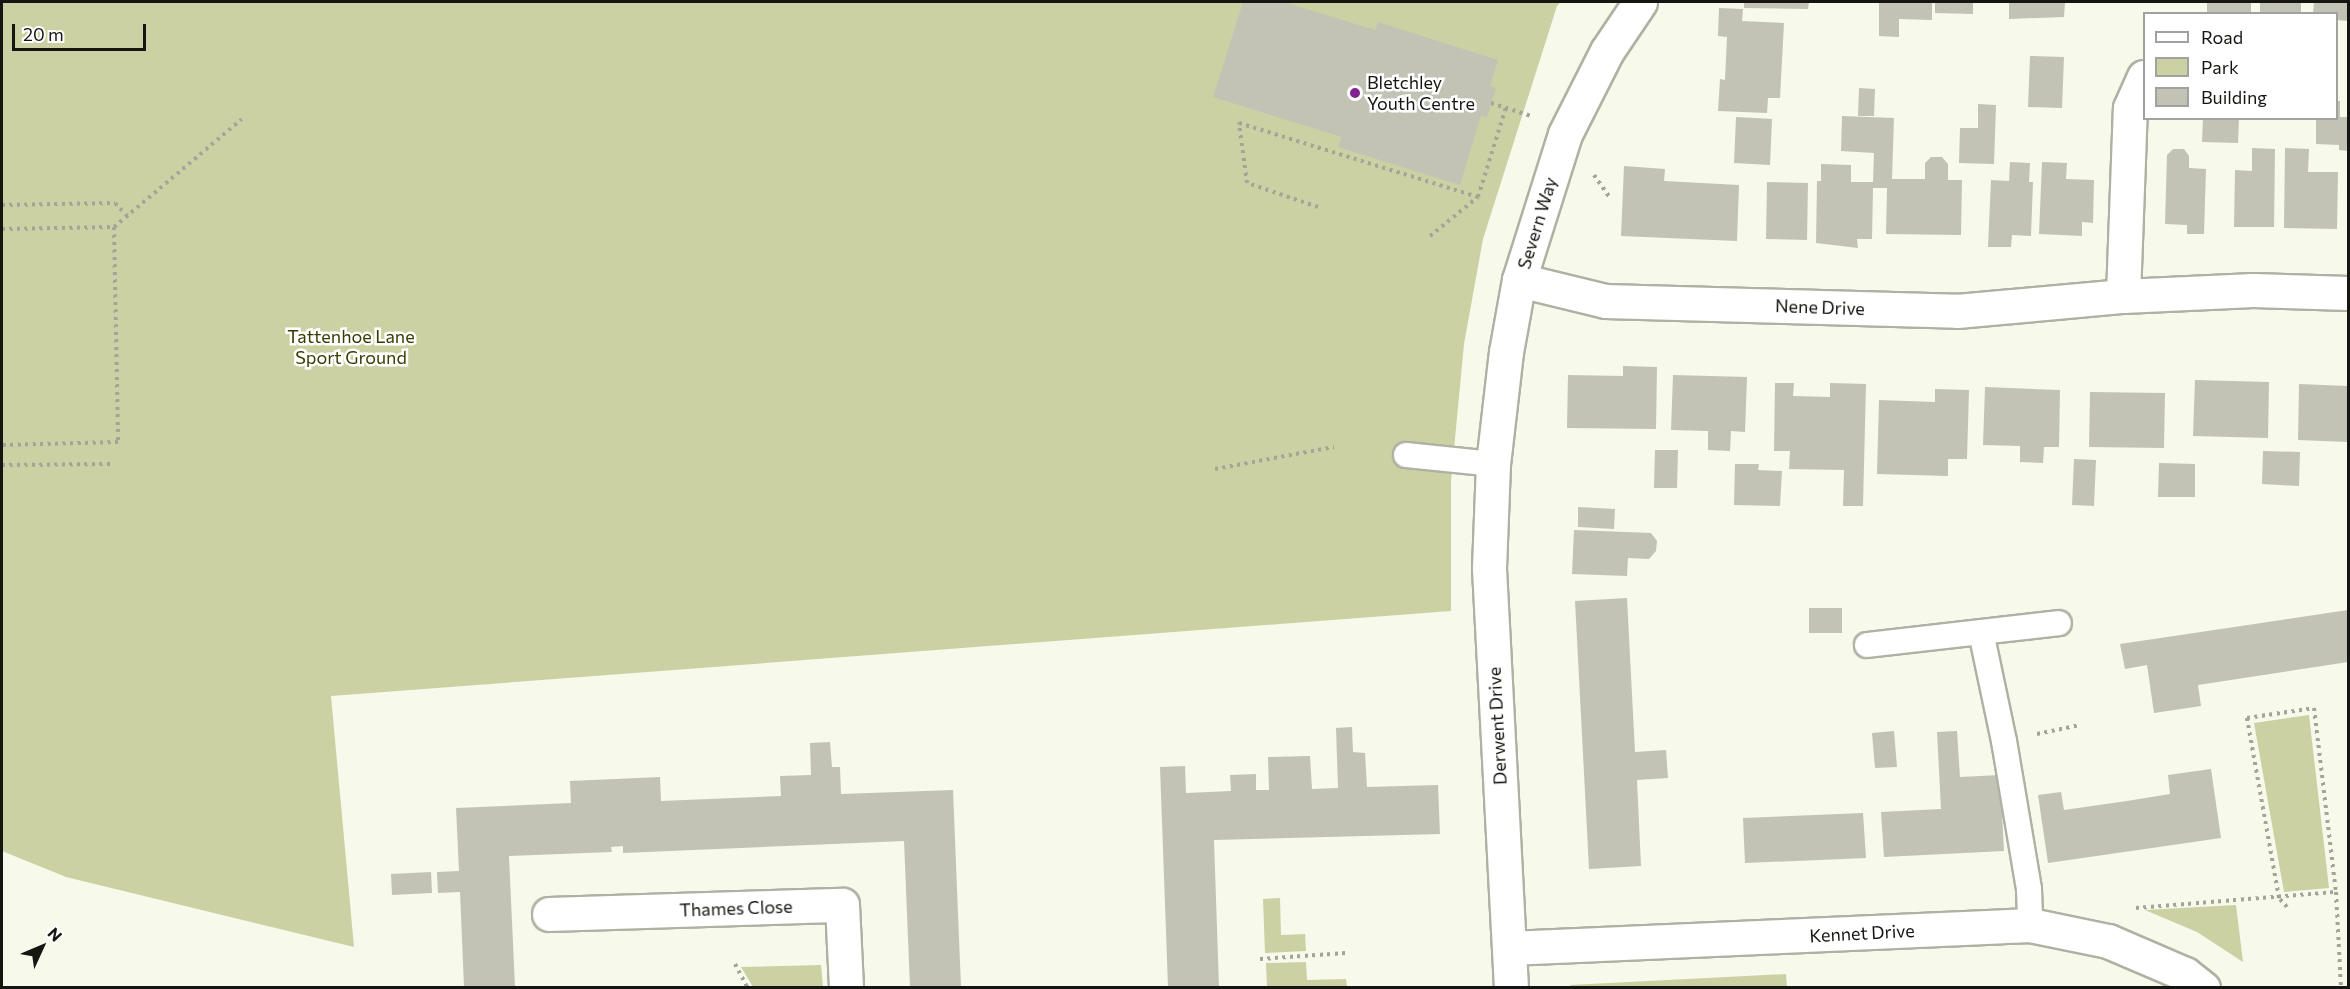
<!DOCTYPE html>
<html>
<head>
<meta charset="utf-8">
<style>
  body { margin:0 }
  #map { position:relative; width:2350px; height:989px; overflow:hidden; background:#f7f9ea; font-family:Commissioner,sans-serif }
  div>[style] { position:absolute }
  .green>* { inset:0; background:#ccd1a3 }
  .building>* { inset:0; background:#c2c3b5 }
  .path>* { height:4px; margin-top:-2px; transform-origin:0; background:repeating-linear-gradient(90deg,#a3a59a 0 3px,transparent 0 7.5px) }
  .roads { filter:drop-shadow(2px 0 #afb1a3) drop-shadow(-2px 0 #afb1a3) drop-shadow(0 2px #afb1a3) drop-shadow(0 -2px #afb1a3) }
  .lane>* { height:24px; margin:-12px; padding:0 12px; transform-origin:12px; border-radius:12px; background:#fff }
  .street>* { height:33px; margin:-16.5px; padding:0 16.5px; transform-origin:16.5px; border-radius:16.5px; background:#fff }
  .dots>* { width:16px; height:16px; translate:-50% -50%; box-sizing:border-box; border:3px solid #fff; border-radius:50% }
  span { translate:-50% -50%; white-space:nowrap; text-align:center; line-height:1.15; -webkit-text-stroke:5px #fff; paint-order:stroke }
  .poi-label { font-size:18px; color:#151611 }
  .left { translate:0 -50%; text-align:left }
  .street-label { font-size:18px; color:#151611 }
  .park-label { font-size:18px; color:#393b00 }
  .frame { position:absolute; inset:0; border:3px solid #151611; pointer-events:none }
  .legend { position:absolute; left:2143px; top:12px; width:195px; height:108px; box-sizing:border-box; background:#fff; border:2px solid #a1a2a0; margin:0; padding:8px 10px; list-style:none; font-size:18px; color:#151611 }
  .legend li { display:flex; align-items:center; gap:12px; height:30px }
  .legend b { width:30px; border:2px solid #a1a2a0 }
  .north { position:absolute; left:12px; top:917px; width:60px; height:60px; -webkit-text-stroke:4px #fff; paint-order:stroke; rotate:46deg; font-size:16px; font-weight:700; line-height:24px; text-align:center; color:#151611 }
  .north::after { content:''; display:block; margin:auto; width:21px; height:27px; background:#151611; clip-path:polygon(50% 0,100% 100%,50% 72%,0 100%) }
  .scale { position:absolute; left:12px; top:24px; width:134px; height:27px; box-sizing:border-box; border:3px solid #151611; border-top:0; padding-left:8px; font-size:18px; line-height:21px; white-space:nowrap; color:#151611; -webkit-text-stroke:4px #fff; paint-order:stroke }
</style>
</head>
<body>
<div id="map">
  <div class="green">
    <i style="clip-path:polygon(2px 2px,1561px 2px,1557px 6px,1483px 239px,1464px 344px,1451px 481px,1451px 611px,331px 696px,354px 947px,66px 877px,2px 851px)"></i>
    <i style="clip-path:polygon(2309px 715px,2329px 888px,2284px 892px,2254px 723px)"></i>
    <i style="clip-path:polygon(1280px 898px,1281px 935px,1305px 934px,1306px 951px,1265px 953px,1263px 899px)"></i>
    <i style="clip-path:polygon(2236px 905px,2243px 962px,2197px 932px,2145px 910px)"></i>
    <i style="clip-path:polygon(1306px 962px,1307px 980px,1346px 979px,1347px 987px,1267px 987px,1266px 963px)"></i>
    <i style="clip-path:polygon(821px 965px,823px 987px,753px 987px,741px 967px)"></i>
    <i style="clip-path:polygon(1786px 974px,1787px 988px,1572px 988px,1570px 985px)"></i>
  </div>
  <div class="building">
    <i style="clip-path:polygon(1243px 2px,1284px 2px,1375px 30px,1378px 22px,1498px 60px,1490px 86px,1496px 88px,1487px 117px,1481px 116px,1460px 185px,1338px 147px,1342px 137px,1213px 97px)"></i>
    <i style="clip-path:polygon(1744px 2px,1809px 2px,1808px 9px,1744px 8px)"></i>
    <i style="clip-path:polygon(1879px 2px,1932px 2px,1932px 20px,1899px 19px,1899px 37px,1879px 36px)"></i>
    <i style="clip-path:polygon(1935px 2px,1973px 2px,1973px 14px,1935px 13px)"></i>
    <i style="clip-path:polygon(2009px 2px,2065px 2px,2064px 17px,2009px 19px)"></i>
    <i style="clip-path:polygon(2207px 2px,2251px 2px,2251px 14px,2207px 14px)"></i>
    <i style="clip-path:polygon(2260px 2px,2301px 2px,2301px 14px,2260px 14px)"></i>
    <i style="clip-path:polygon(2314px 2px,2348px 2px,2348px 21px,2337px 20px,2337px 14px,2313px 14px)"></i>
    <i style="clip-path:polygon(1719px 8px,1743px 9px,1742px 21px,1784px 23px,1780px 98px,1768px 98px,1767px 113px,1718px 111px,1720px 79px,1725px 80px,1727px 37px,1718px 36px)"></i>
    <i style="clip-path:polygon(2030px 56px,2064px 57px,2062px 108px,2028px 107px)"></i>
    <i style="clip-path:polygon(1859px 88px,1875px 89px,1874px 116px,1858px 116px)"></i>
    <i style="clip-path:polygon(2337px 101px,2340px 101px,2340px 117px,2348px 117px,2348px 151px,2339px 150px,2339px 145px,2316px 144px,2316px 118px,2337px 118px)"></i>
    <i style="clip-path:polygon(1978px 104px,1996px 105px,1994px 164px,1959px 163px,1960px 128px,1978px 128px)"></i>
    <i style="clip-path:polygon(1842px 116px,1894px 118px,1892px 179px,1925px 179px,1925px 163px,1931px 157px,1942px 157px,1948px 164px,1948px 180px,1962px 180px,1961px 235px,1886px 234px,1887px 188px,1873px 188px,1872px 239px,1857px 239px,1858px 248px,1816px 243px,1817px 181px,1821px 181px,1821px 164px,1851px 165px,1851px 182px,1873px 182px,1874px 153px,1841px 151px)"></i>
    <i style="clip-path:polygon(1736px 117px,1772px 119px,1770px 165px,1734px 163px)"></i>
    <i style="clip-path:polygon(2203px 118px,2239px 118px,2238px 143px,2202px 142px)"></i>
    <i style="clip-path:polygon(2252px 148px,2275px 149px,2274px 227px,2234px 227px,2235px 170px,2252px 171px)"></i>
    <i style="clip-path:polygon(2285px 148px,2309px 149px,2308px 172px,2338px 172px,2337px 229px,2284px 228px)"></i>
    <i style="clip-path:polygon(2173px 149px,2184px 149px,2189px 156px,2189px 168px,2206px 169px,2204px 234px,2187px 234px,2187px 225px,2165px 224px,2167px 155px)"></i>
    <i style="clip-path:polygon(2010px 162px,2030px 163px,2029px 182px,2033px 182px,2031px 236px,2012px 235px,2011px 247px,1988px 247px,1991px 180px,2009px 181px)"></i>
    <i style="clip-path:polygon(2042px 162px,2067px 163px,2066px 179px,2094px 180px,2093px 223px,2082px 222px,2082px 236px,2039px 234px)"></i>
    <i style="clip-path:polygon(1624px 166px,1665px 169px,1664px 181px,1739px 185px,1737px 241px,1621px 236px)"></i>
    <i style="clip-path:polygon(1767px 182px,1808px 183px,1807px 240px,1766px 239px)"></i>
    <i style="clip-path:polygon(1623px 366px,1657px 367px,1656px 429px,1567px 428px,1568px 375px,1623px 376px)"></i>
    <i style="clip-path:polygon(1673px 375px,1747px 377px,1745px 432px,1731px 431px,1730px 451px,1708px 450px,1708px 431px,1671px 430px)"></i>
    <i style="clip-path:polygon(2195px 380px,2269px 382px,2268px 438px,2193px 436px)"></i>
    <i style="clip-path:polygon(1775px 383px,1794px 383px,1793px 396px,1830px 397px,1830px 383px,1866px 384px,1863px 506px,1843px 506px,1844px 470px,1789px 469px,1790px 451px,1774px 451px)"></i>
    <i style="clip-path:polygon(2299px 384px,2348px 386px,2348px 442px,2298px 440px)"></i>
    <i style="clip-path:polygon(1985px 387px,2060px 390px,2059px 447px,2044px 447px,2043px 463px,2020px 462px,2020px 446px,1983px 445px)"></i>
    <i style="clip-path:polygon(1935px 389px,1969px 390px,1967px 459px,1948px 459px,1948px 476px,1877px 474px,1879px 400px,1935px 402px)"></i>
    <i style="clip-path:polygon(2090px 392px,2165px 393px,2164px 448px,2089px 447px)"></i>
    <i style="clip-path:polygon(1655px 450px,1678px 450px,1677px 488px,1654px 488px)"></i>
    <i style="clip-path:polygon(2263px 451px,2300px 452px,2299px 486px,2262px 484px)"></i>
    <i style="clip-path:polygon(2074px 459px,2096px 460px,2094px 506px,2072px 505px)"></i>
    <i style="clip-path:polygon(2159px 463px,2195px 464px,2195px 497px,2158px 497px)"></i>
    <i style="clip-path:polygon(1735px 464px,1759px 464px,1758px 470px,1782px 471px,1780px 506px,1734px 505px)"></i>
    <i style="clip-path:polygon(1578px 507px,1615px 509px,1614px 529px,1578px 527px)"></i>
    <i style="clip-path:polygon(1574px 530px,1651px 533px,1657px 541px,1656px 551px,1649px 559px,1628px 558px,1627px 576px,1572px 574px)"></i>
    <i style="clip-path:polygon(1627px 598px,1635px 752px,1666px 750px,1668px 778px,1637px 780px,1641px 866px,1589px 869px,1575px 601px)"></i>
    <i style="clip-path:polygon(1809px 608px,1842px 608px,1842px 633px,1809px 633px)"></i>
    <i style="clip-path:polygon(2348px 610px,2348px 662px,2198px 685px,2201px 706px,2154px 713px,2147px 665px,2125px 669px,2120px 644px)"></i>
    <i style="clip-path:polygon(1352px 727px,1353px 752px,1365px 753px,1367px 787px,1438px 785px,1440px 834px,1214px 840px,1219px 987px,1168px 987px,1160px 767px,1185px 766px,1186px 793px,1231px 791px,1230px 775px,1256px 774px,1256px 790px,1269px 790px,1268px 757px,1310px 756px,1312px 789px,1338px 788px,1336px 728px)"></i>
    <i style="clip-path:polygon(1894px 731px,1897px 767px,1875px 768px,1872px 733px)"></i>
    <i style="clip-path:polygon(1957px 731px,1960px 777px,2000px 775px,2004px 851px,1884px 857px,1881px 812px,1941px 809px,1937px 732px)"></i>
    <i style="clip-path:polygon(830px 742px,832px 767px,840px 767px,841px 794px,953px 790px,961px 987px,910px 987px,904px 841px,623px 853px,623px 846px,611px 847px,612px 852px,509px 856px,515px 987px,464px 987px,460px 892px,438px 893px,437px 872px,459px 871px,456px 808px,571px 803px,570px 781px,660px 777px,661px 801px,781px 796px,780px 776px,811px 775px,810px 743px)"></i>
    <i style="clip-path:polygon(2211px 769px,2221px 838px,2048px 863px,2038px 795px,2061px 792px,2064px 810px,2127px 801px,2170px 794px,2168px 775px)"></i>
    <i style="clip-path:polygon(1863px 813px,1866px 858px,1745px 863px,1743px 818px)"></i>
    <i style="clip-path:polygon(431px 872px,432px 893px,392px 895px,391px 874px)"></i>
  </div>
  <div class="path">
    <i style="left:1491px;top:103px;width:42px;rotate:18deg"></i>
    <i style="left:1594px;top:175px;width:29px;rotate:55deg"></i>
    <i style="left:2px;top:205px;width:113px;rotate:-1deg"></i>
    <i style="left:115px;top:203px;width:18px;rotate:47deg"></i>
    <i style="left:1318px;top:207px;width:75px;rotate:-161.3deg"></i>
    <i style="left:1247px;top:183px;width:61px;rotate:-97.6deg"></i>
    <i style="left:1239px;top:123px;width:250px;rotate:17.2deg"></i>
    <i style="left:114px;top:227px;width:167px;rotate:-40.2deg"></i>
    <i style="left:2px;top:229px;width:112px;rotate:-1deg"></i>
    <i style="left:114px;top:227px;width:215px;rotate:88.9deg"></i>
    <i style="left:118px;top:442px;width:116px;rotate:178.5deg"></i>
    <i style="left:1430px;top:236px;width:62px;rotate:-39.1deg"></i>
    <i style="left:1478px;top:197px;width:94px;rotate:-72.7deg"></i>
    <i style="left:2px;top:465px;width:109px;rotate:-0.5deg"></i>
    <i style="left:1215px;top:469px;width:121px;rotate:-10.5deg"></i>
    <i style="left:2037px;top:734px;width:44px;rotate:-11.8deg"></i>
    <i style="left:2287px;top:907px;width:12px;rotate:-132deg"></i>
    <i style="left:2279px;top:898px;width:183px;rotate:-100.1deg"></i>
    <i style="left:2247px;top:718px;width:68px;rotate:-8.5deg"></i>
    <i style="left:2314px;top:708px;width:185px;rotate:83.2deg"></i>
    <i style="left:2336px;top:892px;width:96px;rotate:87deg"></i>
    <i style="left:2136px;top:908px;width:201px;rotate:-4.6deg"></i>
    <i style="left:1260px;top:959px;width:86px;rotate:-4deg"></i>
    <i style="left:735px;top:964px;width:27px;rotate:62deg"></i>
  </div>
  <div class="roads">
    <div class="lane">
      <i style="left:1406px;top:455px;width:87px;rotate:5.9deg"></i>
      <i style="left:1981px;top:632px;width:111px;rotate:78.1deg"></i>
      <i style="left:2004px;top:741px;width:150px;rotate:80.4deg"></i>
      <i style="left:2029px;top:889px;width:36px;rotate:88deg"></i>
      <i style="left:1867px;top:645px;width:193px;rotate:-6.5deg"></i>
    </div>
    <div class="street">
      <i style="left:1519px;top:280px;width:89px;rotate:13.7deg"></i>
      <i style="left:1605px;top:301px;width:352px;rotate:1.6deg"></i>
      <i style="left:1957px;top:311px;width:167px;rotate:-5.2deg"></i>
      <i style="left:2123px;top:296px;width:130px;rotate:-2.6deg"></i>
      <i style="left:2253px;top:290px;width:95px;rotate:1.8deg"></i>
      <i style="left:2123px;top:296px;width:188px;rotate:-87.9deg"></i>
      <i style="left:2130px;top:108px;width:34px;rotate:-66deg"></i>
      <i style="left:549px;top:914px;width:293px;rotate:-1.8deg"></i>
      <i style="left:842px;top:905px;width:83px;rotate:87.2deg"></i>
      <i style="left:1509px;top:948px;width:522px;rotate:-2.53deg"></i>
      <i style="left:2030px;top:925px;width:80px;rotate:11.6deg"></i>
      <i style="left:2108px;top:941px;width:84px;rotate:23.2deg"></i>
      <i style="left:2185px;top:974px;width:23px;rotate:38deg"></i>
      <i style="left:1511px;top:988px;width:421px;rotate:-93deg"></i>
      <i style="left:1489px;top:568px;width:104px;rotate:-87.8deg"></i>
      <i style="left:1493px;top:464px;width:113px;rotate:-83.4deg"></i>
      <i style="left:1506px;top:352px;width:73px;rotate:-79.8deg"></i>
      <i style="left:1519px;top:280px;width:153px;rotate:-72.5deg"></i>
      <i style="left:1565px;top:134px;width:93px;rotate:-63.2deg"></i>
      <i style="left:1607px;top:51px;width:59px;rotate:-56deg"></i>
    </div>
  </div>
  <div class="dots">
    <i style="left:1355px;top:93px;background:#81238e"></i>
  </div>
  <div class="poi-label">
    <span class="left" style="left:1367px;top:93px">Bletchley<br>Youth Centre</span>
  </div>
  <div class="street-label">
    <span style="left:1537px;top:223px;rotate:-73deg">Severn Way</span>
    <span style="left:1820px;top:307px;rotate:2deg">Nene Drive</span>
    <span style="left:1497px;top:726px;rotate:-93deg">Derwent Drive</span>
    <span style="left:736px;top:908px;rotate:-2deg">Thames Close</span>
    <span style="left:1862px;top:933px;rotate:-3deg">Kennet Drive</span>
  </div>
  <div class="park-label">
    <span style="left:351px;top:347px">Tattenhoe Lane<br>Sport Ground</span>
  </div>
  <div class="frame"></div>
  <ul class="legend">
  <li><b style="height:8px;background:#fff"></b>Road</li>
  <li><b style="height:16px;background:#ccd1a3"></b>Park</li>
  <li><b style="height:16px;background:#c2c3b5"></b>Building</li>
  </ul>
  <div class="north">N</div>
  <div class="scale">20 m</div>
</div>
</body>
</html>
